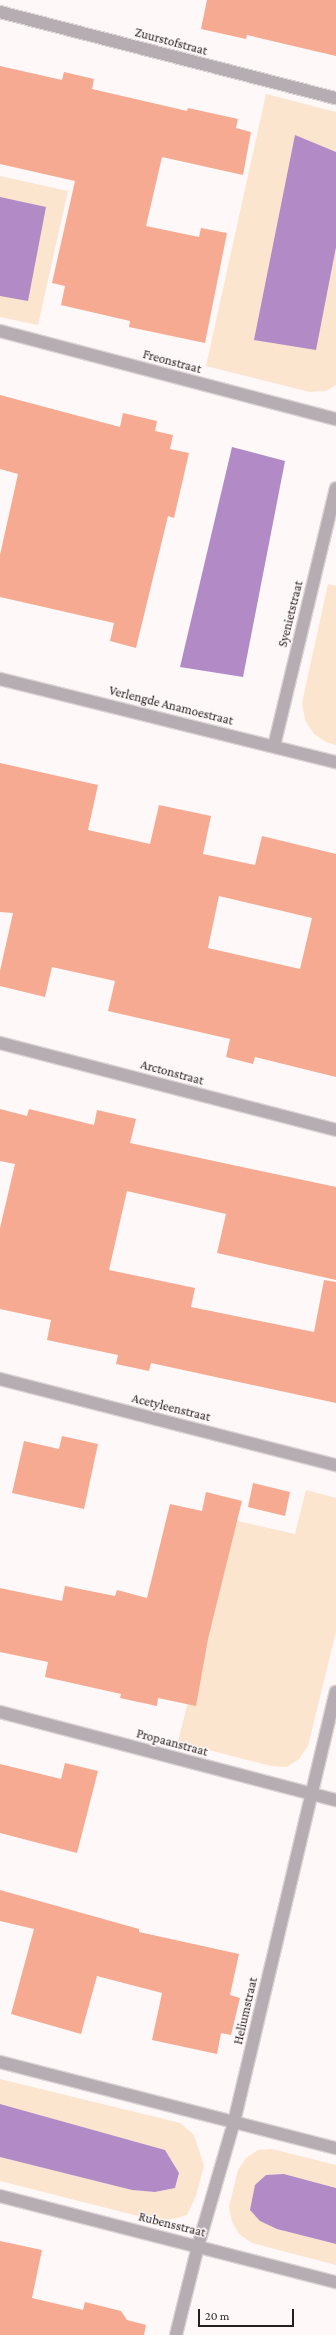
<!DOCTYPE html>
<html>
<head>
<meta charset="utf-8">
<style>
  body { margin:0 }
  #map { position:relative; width:336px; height:2335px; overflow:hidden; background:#fef8f9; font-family:"Crimson Pro",serif }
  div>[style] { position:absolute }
  .green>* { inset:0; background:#fbe5ce }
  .water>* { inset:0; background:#b18ac6 }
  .building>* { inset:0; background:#f5aa91 }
  .roads { filter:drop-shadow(1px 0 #dcd5d6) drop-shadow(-1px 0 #dcd5d6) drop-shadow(0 1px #dcd5d6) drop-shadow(0 -1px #dcd5d6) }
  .minor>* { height:12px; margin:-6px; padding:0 6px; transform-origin:6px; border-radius:6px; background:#b6adb2 }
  span { translate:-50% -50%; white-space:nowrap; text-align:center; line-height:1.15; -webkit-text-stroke:3px #fef8f9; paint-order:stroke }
  .street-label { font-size:13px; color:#271e1f }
  .scale { position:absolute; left:198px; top:2309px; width:96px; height:18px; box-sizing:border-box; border:2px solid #271e1f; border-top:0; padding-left:5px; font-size:12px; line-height:14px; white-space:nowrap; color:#271e1f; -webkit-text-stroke:3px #fef8f9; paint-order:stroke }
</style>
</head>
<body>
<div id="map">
  <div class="green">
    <i style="clip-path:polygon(266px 94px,336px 112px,336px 385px,326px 391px,310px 392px,206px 366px)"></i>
    <i style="clip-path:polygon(0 176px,68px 191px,38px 325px,0 317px)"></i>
    <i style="clip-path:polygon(328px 584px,336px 586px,336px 745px,326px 742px,314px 734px,305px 720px,302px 703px)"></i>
    <i style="clip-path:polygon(306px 1490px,336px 1498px,336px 1632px,308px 1746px,299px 1759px,287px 1767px,271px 1766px,178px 1742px,233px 1520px,295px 1534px)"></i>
    <i style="clip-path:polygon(0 2079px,180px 2123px,194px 2135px,204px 2166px,196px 2196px,187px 2215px,173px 2219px,154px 2220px,0 2181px,0 2157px,132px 2190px,155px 2192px,175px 2188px,179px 2173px,165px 2150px,0 2104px)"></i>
    <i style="clip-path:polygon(272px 2149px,336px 2165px,336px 2188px,284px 2174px,277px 2229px,336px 2244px,336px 2265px,252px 2243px,239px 2234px,232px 2222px,229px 2207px,238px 2170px,246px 2158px,258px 2150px)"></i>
  </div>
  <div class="water">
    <i style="clip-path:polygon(295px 135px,336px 152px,336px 247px,316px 350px,254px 340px)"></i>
    <i style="clip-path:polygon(0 197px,46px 207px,28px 301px,0 296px)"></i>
    <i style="clip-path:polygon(232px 447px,285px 461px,243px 677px,180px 667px)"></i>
    <i style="clip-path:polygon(0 2104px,165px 2150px,179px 2173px,175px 2188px,155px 2192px,132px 2190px,0 2157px)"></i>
    <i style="clip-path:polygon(284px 2174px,336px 2188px,336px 2244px,277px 2229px,260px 2221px,250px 2210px,255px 2185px,266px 2175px)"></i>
  </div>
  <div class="building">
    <i style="clip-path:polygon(207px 0,336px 0,336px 56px,247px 35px,246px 39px,201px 29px)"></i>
    <i style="clip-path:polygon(0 66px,62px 80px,64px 72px,94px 79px,92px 89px,187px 111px,188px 108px,238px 119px,236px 128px,251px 132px,243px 175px,162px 157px,146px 226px,199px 237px,201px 228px,227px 233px,205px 343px,129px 327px,130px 321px,61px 305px,65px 286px,52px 283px,75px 181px,0 164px)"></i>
    <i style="clip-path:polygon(0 395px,120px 427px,123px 413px,157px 421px,155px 431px,173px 435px,170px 449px,189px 453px,174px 518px,168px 516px,136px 648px,110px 641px,114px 623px,0 597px,0 555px,18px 474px,0 469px)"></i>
    <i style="clip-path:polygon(evenodd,0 763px,98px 785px,88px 830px,150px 844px,159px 805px,211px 816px,203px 854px,255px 865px,262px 836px,336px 854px,336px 1077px,255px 1057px,253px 1064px,226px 1057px,230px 1039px,108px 1011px,115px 981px,52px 967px,45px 997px,0 986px,0 971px,13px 913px,0 912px,0 763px,219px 896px,312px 918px,300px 969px,208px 948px,219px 896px)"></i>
    <i style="clip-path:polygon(0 1109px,27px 1116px,29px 1109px,94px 1125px,97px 1110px,136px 1119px,130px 1143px,336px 1187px,336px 1280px,217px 1253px,226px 1214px,127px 1191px,109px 1270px,195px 1288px,191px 1307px,314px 1332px,324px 1280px,336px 1282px,336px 1403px,151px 1363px,149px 1371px,116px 1364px,118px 1355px,47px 1340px,51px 1320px,0 1309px,0 1228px,15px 1164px,0 1161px)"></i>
    <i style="clip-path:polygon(62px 1436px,98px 1444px,84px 1509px,12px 1493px,24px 1441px,59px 1449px)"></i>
    <i style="clip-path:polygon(253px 1483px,290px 1492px,285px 1516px,248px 1507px)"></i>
    <i style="clip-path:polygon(206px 1492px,242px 1501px,208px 1639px,196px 1706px,158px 1698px,157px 1706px,120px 1698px,121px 1694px,45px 1677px,48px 1662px,0 1652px,0 1588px,62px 1601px,65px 1586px,115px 1596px,117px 1590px,147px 1598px,170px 1504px,202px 1511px)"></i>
    <i style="clip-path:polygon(65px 1763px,98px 1771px,77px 1853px,0 1833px,0 1764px,61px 1779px)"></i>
    <i style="clip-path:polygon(0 1890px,139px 1929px,139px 1932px,239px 1954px,230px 1995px,240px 1998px,231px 2035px,221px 2033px,217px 2054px,152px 2040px,162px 1993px,97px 1976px,81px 2034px,11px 2014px,34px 1929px,0 1921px)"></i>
    <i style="clip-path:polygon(0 2241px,42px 2250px,32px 2298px,83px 2310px,85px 2302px,121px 2311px,127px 2320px,146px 2325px,144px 2335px,0 2335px)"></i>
  </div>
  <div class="roads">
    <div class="minor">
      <i style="left:0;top:12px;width:347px;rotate:14.4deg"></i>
      <i style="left:0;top:331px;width:347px;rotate:14.7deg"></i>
      <i style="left:0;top:679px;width:346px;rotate:13.9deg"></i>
      <i style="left:274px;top:746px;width:265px;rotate:-76.5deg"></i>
      <i style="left:0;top:1043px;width:347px;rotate:14.5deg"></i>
      <i style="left:0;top:1379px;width:347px;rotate:14.4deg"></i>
      <i style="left:0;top:1712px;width:347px;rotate:14.7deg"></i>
      <i style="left:0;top:2062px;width:347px;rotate:14.4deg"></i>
      <i style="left:0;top:2196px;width:347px;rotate:14.4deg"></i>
      <i style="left:176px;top:2335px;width:92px;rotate:-76.1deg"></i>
      <i style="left:198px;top:2246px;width:129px;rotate:-73.8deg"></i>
      <i style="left:234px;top:2122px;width:442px;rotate:-76.7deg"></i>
    </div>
  </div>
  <div class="street-label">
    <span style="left:171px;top:42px;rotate:15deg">Zuurstofstraat</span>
    <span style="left:172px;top:362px;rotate:15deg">Freonstraat</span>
    <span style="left:291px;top:614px;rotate:-76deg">Syenietstraat</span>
    <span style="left:171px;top:706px;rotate:14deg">Verlengde Anamoestraat</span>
    <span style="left:172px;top:1073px;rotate:15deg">Arctonstraat</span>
    <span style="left:171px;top:1408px;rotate:14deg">Acetyleenstraat</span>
    <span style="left:172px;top:1743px;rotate:15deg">Propaanstraat</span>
    <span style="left:246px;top:2011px;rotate:-77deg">Heliumstraat</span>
    <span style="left:172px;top:2225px;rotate:14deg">Rubensstraat</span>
  </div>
  <div class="scale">20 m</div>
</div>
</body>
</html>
